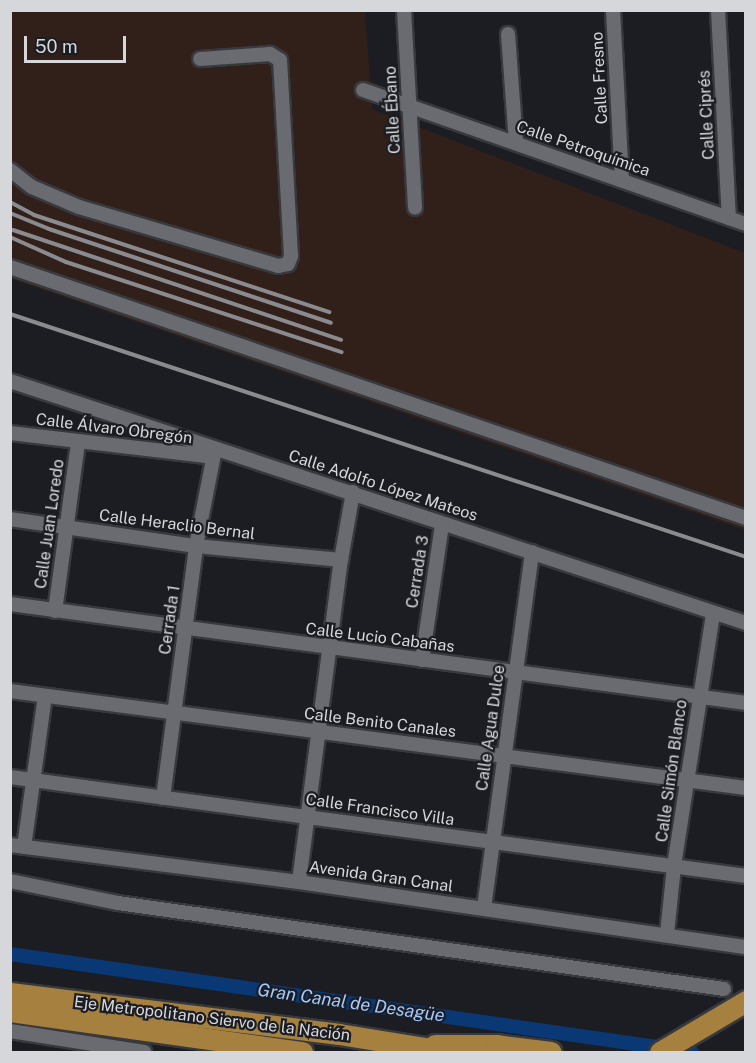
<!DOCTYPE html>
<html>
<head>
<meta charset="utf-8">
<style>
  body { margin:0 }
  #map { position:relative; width:756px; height:1063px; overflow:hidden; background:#1b1d22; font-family:"Public Sans",sans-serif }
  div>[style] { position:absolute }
  .industrial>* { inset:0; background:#311f1a }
  .canal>* { height:14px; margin:-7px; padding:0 7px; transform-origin:7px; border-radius:7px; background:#093874 }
  .roads { filter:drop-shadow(2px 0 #38393d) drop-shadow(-2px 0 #38393d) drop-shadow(0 2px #38393d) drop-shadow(0 -2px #38393d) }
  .minor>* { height:14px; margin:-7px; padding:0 7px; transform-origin:7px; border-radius:7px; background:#696b71 }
  .highway>* { height:21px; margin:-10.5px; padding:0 10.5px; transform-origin:10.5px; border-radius:10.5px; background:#a5803e }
  .rail>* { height:4px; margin:-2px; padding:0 2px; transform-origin:2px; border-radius:2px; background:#8a8b8f }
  span { translate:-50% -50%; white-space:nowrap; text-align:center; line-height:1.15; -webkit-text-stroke:4.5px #1b1d22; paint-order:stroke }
  .street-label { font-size:16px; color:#d6d7da }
  .water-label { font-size:18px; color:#a3c9ff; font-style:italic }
  .frame { position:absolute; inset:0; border:12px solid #d6d7da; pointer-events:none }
  .scale { position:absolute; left:24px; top:36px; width:102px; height:27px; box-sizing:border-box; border:3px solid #d6d7da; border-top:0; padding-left:8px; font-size:18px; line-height:21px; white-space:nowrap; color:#d6d7da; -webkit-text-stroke:4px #1b1d22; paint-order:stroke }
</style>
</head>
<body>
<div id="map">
  <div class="industrial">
    <i style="clip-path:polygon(11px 11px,365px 11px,372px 109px,745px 253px,745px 530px,11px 279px)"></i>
  </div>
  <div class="canal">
    <i style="left:10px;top:954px;width:689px;rotate:8.18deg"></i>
  </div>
  <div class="roads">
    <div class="minor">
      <i style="left:404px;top:10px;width:198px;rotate:86.8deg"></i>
      <i style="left:613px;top:10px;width:170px;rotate:87deg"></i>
      <i style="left:718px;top:10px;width:208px;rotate:87deg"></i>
      <i style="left:508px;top:34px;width:109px;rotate:85.8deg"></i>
      <i style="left:363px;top:90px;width:406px;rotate:19.3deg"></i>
      <i style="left:10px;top:170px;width:28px;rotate:38deg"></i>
      <i style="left:32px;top:187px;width:51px;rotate:23.1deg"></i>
      <i style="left:79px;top:207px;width:208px;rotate:16.5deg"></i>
      <i style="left:278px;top:266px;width:10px;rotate:-11deg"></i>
      <i style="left:288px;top:264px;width:9px;rotate:-69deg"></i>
      <i style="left:291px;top:256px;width:196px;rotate:-93.2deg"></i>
      <i style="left:280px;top:60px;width:12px;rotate:-149deg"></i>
      <i style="left:270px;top:54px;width:70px;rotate:175.9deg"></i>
      <i style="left:10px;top:267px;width:778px;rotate:18.83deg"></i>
      <i style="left:10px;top:381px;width:775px;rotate:18.2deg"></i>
      <i style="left:10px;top:433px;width:204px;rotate:6.7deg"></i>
      <i style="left:10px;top:519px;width:188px;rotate:8.3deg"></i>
      <i style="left:196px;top:546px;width:146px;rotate:5.5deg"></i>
      <i style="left:10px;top:604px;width:743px;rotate:7.66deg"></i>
      <i style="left:55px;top:611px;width:171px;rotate:-82.2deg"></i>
      <i style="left:422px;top:660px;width:137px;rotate:-81.6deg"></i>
      <i style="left:10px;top:691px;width:742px;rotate:7.51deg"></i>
      <i style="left:10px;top:777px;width:743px;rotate:7.66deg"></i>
      <i style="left:163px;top:798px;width:254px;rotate:-82.5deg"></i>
      <i style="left:196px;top:546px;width:99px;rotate:-78.9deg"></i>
      <i style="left:10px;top:845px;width:291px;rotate:7.3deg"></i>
      <i style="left:299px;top:882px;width:452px;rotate:8.3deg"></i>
      <i style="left:24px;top:847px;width:152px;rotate:-82.1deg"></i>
      <i style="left:10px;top:881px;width:110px;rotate:11.5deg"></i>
      <i style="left:118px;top:903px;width:612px;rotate:8.08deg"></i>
      <i style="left:299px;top:882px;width:325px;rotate:-82.6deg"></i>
      <i style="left:341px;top:560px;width:69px;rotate:-80deg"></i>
      <i style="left:484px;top:908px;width:359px;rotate:-82.3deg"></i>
      <i style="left:667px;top:934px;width:68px;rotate:-84.1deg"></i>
      <i style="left:674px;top:866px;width:256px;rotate:-81.2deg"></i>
      <i style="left:10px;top:1031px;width:136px;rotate:8.9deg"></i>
    </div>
    <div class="highway">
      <i style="left:10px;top:993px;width:332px;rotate:7.1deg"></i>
      <i style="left:339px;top:1034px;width:111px;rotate:9.3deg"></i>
      <i style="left:10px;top:1011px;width:295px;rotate:8deg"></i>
      <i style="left:435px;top:1045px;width:61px"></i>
      <i style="left:496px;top:1045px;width:55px;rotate:7.3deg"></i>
      <i style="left:660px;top:1052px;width:100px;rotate:-30.7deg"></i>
    </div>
  </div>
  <div class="rail">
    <i style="left:10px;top:202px;width:27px;rotate:28deg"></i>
    <i style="left:34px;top:215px;width:311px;rotate:18.2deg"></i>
    <i style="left:10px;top:213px;width:42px;rotate:22.3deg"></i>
    <i style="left:49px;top:229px;width:297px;rotate:18.4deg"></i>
    <i style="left:13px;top:230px;width:346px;rotate:18.5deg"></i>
    <i style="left:10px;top:237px;width:61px;rotate:24.1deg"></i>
    <i style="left:66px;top:262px;width:290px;rotate:18.1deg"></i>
    <i style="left:10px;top:314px;width:775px;rotate:18.27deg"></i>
  </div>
  <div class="street-label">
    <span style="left:600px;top:78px;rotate:-93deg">Calle Fresno</span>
    <span style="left:393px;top:110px;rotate:-93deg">Calle Ébano</span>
    <span style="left:707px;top:115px;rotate:-93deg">Calle Ciprés</span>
    <span style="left:583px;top:149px;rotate:19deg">Calle Petroquímica</span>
    <span style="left:114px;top:429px;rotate:7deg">Calle Álvaro Obregón</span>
    <span style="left:383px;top:486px;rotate:18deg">Calle Adolfo López Mateos</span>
    <span style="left:50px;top:524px;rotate:-82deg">Calle Juan Loredo</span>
    <span style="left:177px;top:525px;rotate:7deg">Calle Heraclio Bernal</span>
    <span style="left:418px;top:572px;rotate:-81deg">Cerrada 3</span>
    <span style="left:170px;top:620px;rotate:-82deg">Cerrada 1</span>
    <span style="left:380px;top:638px;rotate:7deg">Calle Lucio Cabañas</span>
    <span style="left:380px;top:723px;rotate:7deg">Calle Benito Canales</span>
    <span style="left:491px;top:728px;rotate:-82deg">Calle Agua Dulce</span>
    <span style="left:672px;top:771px;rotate:-82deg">Calle Simón Blanco</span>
    <span style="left:380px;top:810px;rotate:8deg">Calle Francisco Villa</span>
    <span style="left:381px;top:877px;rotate:8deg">Avenida Gran Canal</span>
    <span style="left:212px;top:1019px;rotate:7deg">Eje Metropolitano Siervo de la Nación</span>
  </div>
  <div class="water-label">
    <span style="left:351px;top:1003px;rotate:8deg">Gran Canal de Desagüe</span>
  </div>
  <div class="frame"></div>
  <div class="scale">50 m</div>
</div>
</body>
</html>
